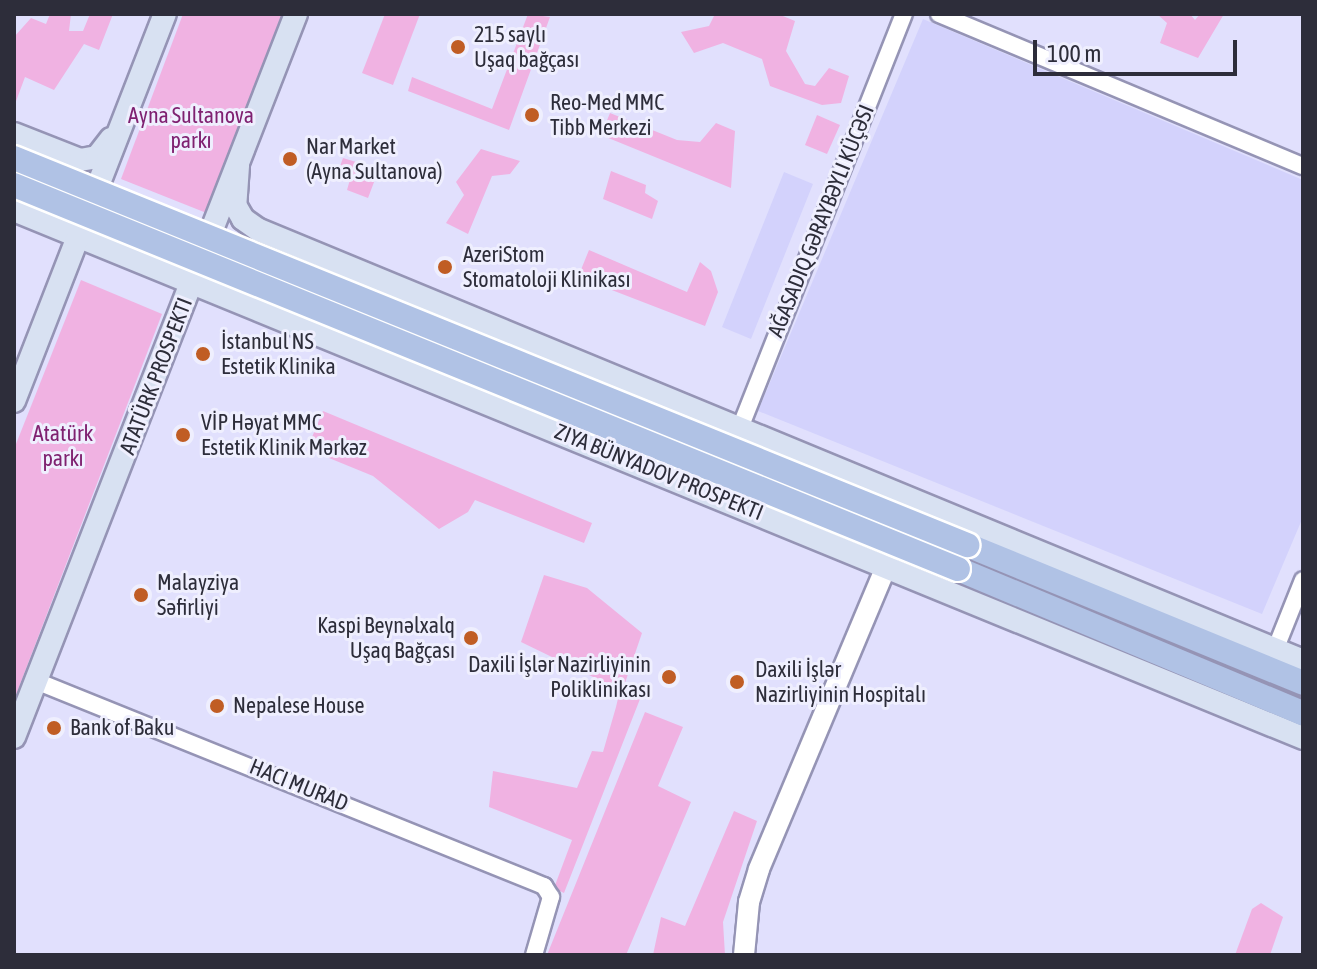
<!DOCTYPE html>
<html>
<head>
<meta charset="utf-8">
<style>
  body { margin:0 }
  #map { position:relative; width:1317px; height:969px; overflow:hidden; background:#e1e0fd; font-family:"Asap Condensed",sans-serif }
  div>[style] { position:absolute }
  .built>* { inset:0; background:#d3d2fc }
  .green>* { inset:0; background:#f0b2e2 }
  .roads { filter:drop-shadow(2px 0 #9594b5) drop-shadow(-2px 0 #9594b5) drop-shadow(0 2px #9594b5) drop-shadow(0 -2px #9594b5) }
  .minor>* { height:16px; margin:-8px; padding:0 8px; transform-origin:8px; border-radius:8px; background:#fff }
  .tertiary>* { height:20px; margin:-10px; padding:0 10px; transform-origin:10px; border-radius:10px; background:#fff }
  .secondary>* { height:22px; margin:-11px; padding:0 11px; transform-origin:11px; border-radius:11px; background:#d8e1f2 }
  .primary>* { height:24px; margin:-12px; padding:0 12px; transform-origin:12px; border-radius:12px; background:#b0c2e5 }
  .bridges { filter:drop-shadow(2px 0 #fff) drop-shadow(-2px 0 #fff) drop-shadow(0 2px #fff) drop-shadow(0 -2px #fff) }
  .primary-bridge>* { height:24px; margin:-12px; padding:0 12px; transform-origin:12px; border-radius:12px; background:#b0c2e5 }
  .dots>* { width:22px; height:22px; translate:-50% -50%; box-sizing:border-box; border:4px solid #efeffe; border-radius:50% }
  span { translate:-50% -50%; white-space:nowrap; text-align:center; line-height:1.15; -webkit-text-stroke:6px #efeffe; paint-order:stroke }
  .poi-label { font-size:22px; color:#2d2d3a }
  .left { translate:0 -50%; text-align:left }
  .right { translate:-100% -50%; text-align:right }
  .park-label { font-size:22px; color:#7f2171 }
  .street-label { font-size:22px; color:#2d2d3a }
  .frame { position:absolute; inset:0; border:16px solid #2d2d3a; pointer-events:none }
  .scale { position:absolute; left:1033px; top:40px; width:204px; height:36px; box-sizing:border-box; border:4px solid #2d2d3a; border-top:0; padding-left:10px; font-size:24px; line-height:28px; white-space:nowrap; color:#2d2d3a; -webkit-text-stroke:6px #efeffe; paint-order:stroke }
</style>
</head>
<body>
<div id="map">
  <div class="built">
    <i style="clip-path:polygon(923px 19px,1303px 180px,1303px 517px,1262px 614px,758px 411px)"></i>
    <i style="clip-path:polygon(784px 172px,813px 184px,751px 339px,722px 327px)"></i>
  </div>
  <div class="green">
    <i style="clip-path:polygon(50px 14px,71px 14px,69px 31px,83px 31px,90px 14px,113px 14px,99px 50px,84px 44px,54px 90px,25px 77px,15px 104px,14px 37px,31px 18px,46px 24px)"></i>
    <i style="clip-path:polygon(183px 14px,282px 14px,209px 214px,121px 179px)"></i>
    <i style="clip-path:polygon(385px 14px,420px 14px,393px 85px,362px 73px)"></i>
    <i style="clip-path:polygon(528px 14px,550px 17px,509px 130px,408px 91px,412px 77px,492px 109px)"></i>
    <i style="clip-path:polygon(715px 14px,778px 14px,795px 21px,786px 51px,805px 84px,815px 86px,829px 68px,849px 76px,841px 103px,822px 105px,770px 86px,762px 59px,723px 43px,694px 53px,681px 32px,709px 26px)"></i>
    <i style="clip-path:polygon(1157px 14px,1190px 14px,1195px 20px,1200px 14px,1224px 14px,1198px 58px,1160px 43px,1167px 23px)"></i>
    <i style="clip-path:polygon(610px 113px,677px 140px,700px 142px,716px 123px,735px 131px,731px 188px,601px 135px)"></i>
    <i style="clip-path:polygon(817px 115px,840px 125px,827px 154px,805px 145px)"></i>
    <i style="clip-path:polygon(481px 149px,520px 161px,510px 174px,492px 176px,468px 234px,446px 223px,464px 195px,456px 182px)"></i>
    <i style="clip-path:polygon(343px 158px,379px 169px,368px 198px,347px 190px,351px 176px,339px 169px)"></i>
    <i style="clip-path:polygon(611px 171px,646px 185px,645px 193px,658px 201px,652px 219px,603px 199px)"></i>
    <i style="clip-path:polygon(589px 250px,687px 292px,700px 262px,711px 271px,718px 292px,705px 326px,578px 277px)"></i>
    <i style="clip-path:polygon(81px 280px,162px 314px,14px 700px,14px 449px)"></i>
    <i style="clip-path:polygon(323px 411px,592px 523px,584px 543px,475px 500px,468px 512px,439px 529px,373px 476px,307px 449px)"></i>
    <i style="clip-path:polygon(544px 575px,587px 588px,642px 633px,625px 683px,640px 699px,564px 893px,554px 888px,572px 840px,489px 807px,493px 771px,577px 788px,592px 751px,603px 752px,616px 707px,620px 690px,521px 642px)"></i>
    <i style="clip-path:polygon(645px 712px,683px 727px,658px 786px,691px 802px,626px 955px,547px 955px)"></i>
    <i style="clip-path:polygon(734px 811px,757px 821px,723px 922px,725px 955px,653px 955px,661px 917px,685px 926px)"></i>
    <i style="clip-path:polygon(1261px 903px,1283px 917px,1270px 955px,1235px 955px,1252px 909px)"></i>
  </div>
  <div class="roads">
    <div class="minor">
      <i style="left:939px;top:14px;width:394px;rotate:22.7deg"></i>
      <i style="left:740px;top:428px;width:445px;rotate:-68.4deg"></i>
      <i style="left:1275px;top:650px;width:75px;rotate:-68.2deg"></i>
      <i style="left:36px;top:681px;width:548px;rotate:21.98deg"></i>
      <i style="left:544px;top:886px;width:13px;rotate:58deg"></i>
      <i style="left:551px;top:897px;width:60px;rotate:106.3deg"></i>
    </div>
    <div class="tertiary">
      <i style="left:744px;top:955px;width:53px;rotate:-84.6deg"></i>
      <i style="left:749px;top:902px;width:34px;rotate:-73deg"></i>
      <i style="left:759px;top:869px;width:331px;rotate:-67.2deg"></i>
    </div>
    <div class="secondary">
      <i style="left:14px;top:134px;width:71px;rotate:21.5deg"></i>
      <i style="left:80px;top:160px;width:17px;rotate:-10deg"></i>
      <i style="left:97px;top:157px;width:23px;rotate:-52deg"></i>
      <i style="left:238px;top:166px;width:39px;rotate:94deg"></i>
      <i style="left:235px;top:205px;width:16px;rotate:60deg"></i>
      <i style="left:243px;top:219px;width:19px;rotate:35deg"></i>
      <i style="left:259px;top:230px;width:1129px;rotate:22.43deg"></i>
      <i style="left:14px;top:210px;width:1393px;rotate:22.27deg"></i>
      <i style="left:14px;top:401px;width:415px;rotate:-68.7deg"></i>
      <i style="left:14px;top:737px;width:776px;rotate:-68.69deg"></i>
    </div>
    <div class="primary">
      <i style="left:967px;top:545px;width:363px;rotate:22.3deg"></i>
      <i style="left:958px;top:569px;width:374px;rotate:22.7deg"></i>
    </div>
  </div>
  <div class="bridges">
    <div class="primary-bridge">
      <i style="left:14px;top:158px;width:1029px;rotate:22.1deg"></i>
      <i style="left:14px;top:185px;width:1019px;rotate:22.14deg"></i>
    </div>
  </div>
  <div class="dots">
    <i style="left:458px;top:47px;background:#c05d24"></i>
    <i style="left:532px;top:115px;background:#c05d24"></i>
    <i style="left:290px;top:159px;background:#c05d24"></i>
    <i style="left:445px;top:267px;background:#c05d24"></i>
    <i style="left:203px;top:354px;background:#c05d24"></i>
    <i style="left:183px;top:435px;background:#c05d24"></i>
    <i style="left:141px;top:595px;background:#c05d24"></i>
    <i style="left:471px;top:638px;background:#c05d24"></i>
    <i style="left:669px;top:677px;background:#c05d24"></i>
    <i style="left:737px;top:682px;background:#c05d24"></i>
    <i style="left:217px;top:706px;background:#c05d24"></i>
    <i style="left:54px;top:728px;background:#c05d24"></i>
  </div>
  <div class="poi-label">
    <span class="left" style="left:474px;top:47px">215 saylı<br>Uşaq bağçası</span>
    <span class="left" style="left:550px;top:115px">Reo-Med MMC<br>Tibb Merkezi</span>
    <span class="left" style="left:306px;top:159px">Nar Market<br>(Ayna Sultanova)</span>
    <span class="left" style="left:463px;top:267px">AzeriStom<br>Stomatoloji Klinikası</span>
    <span class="left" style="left:221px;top:354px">İstanbul NS<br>Estetik Klinika</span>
    <span class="left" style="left:201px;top:435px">VİP Həyat MMC<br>Estetik Klinik Mərkəz</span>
    <span class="left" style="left:157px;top:595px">Malayziya<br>Səfirliyi</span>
    <span class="right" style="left:455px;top:638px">Kaspi Beynəlxalq<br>Uşaq Bağçası</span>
    <span class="right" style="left:651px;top:677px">Daxili İşlər Nazirliyinin<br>Poliklinikası</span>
    <span class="left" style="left:755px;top:682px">Daxili İşlər<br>Nazirliyinin Hospitalı</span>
    <span class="left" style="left:233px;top:706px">Nepalese House</span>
    <span class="left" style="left:70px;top:728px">Bank of Baku</span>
  </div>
  <div class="park-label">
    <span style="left:191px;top:128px">Ayna Sultanova<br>parkı</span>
    <span style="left:63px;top:446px">Atatürk<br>parkı</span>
  </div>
  <div class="street-label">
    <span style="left:821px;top:221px;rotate:-68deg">AĞASADIQ GƏRAYBƏYLI KÜÇƏSI</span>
    <span style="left:156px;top:376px;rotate:-69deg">ATATÜRK PROSPEKTI</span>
    <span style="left:659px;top:472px;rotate:22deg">ZIYA BÜNYADOV PROSPEKTI</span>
    <span style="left:299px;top:785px;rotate:22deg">HACI MURAD</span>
  </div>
  <div class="frame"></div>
  <div class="scale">100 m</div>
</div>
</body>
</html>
